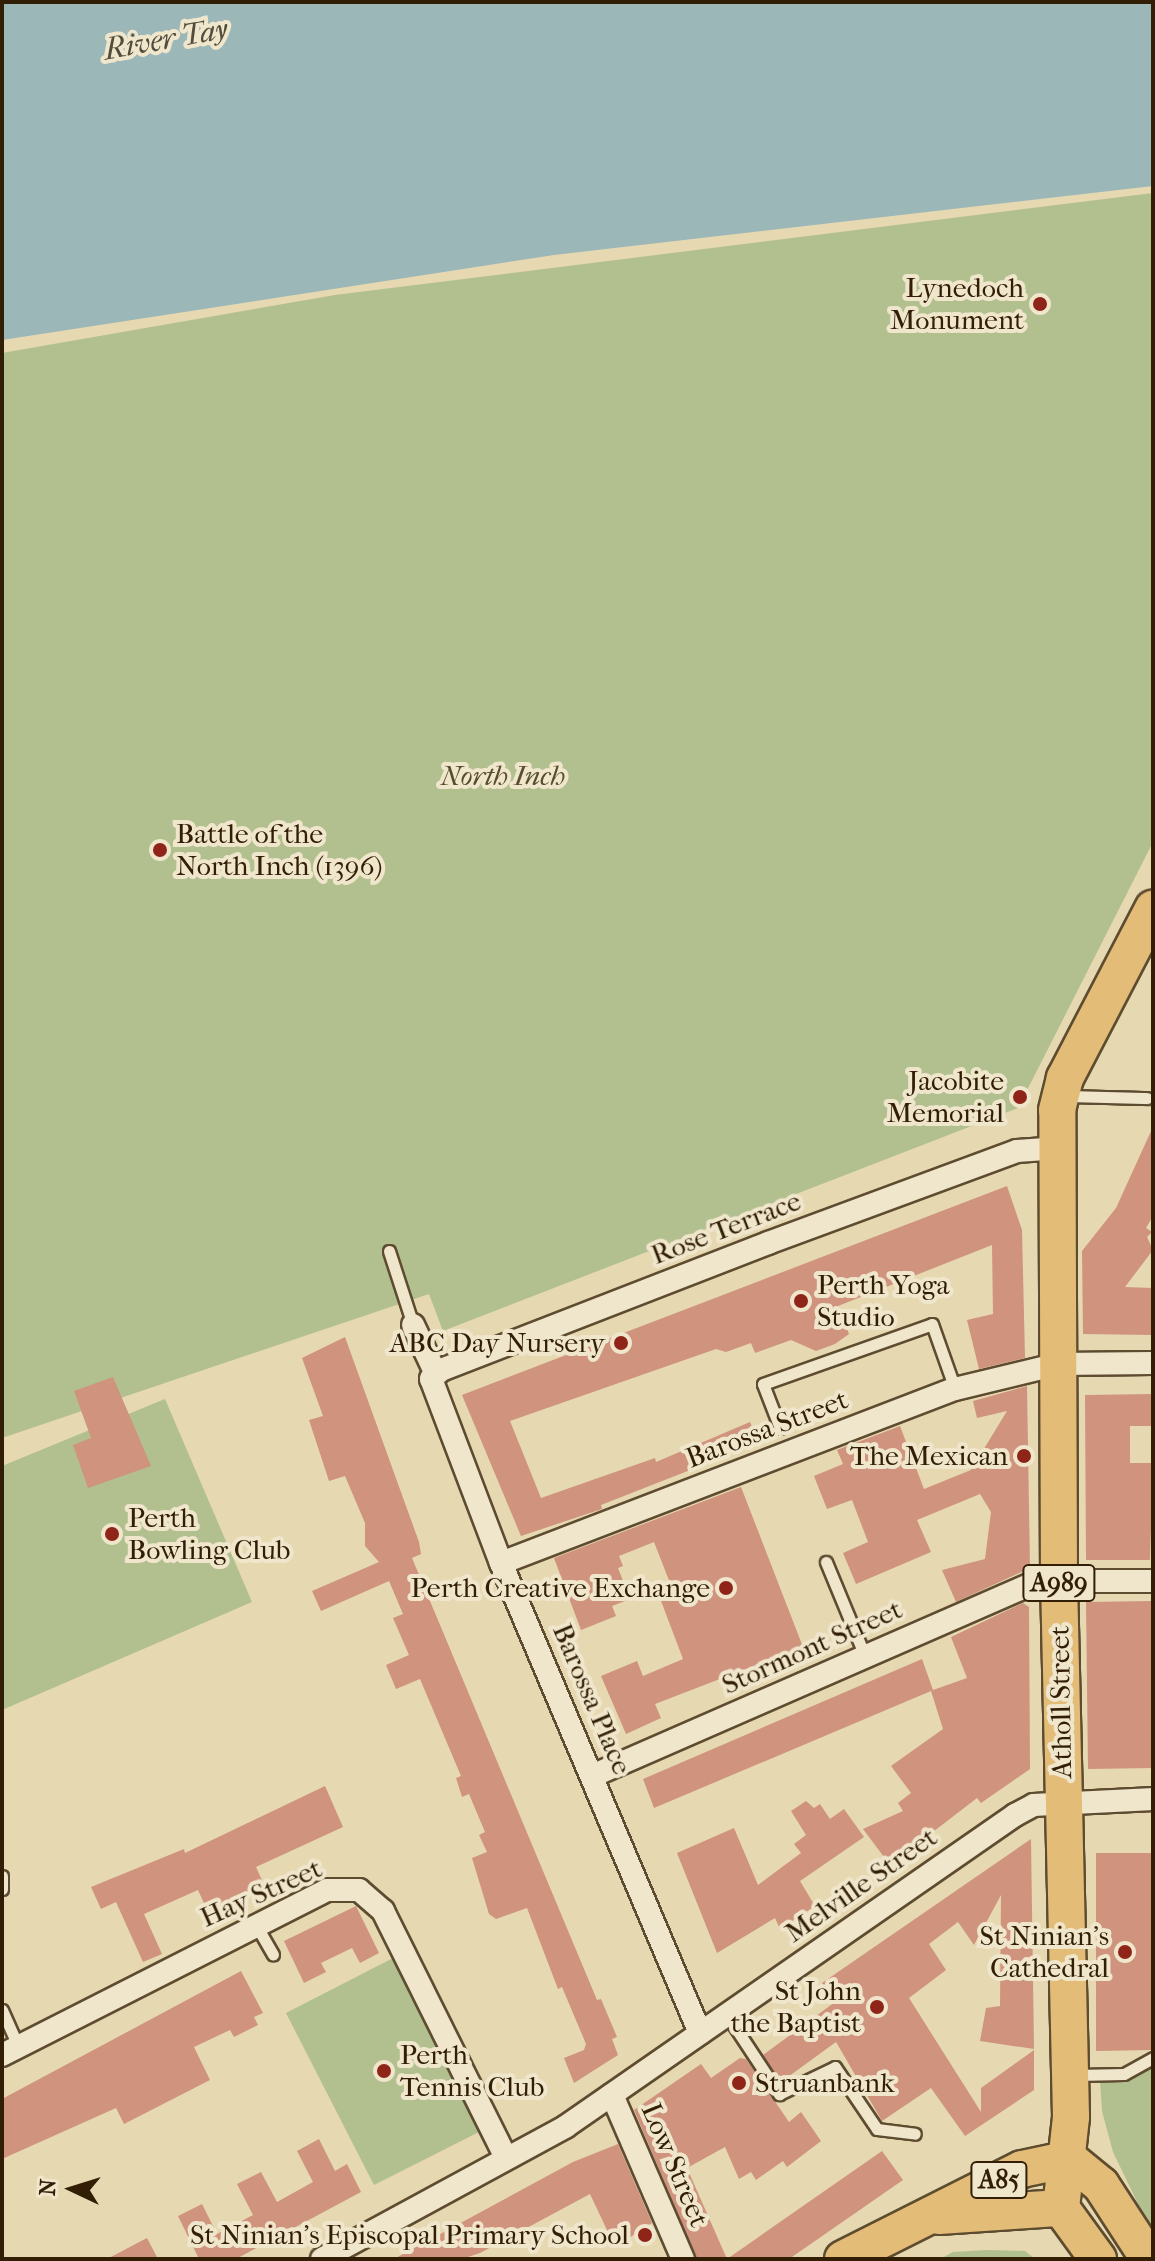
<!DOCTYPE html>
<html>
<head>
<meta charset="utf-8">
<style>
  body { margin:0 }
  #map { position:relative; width:1155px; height:2261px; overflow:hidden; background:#e6d8b1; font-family:"IM FELL French Canon",serif }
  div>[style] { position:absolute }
  .green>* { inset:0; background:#b2bf8e }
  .water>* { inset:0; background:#9cb7b8 }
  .building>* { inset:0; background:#cf937e }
  .roads { filter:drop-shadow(2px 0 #5e4c30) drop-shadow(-2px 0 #5e4c30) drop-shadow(0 2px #5e4c30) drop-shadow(0 -2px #5e4c30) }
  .lane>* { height:11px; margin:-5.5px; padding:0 5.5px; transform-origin:5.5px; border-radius:5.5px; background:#efe6cc }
  .street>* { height:22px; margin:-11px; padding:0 11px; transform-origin:11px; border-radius:11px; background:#efe6cc }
  .primary>* { height:36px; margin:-18px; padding:0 18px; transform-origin:18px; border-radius:18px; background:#e3bc78 }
  .dots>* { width:22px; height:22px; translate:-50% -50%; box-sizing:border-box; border:4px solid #efe6cc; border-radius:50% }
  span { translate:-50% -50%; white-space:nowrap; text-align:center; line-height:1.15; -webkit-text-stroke:8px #efe6cc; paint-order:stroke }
  .shield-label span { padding:2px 6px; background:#efe6cc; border:2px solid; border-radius:6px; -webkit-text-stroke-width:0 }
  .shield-label { font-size:26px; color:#311e05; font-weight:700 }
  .poi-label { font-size:28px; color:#311e05 }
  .right { translate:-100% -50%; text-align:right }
  .left { translate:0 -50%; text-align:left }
  .park-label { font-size:28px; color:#584e2e; font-style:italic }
  .street-label { font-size:28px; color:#311e05 }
  .water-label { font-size:30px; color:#514c3b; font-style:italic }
  .frame { position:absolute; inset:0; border:4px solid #311e05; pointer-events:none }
  .north { position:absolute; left:32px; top:2149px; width:80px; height:80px; -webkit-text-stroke:6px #efe6cc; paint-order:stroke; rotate:274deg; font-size:22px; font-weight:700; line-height:32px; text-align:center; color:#311e05 }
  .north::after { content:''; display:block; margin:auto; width:28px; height:36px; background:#311e05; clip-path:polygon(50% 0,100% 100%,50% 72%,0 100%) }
</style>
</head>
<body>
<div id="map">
  <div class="green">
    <i style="clip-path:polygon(1153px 193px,1153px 842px,1018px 1108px,443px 1331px,429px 1294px,2px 1438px,2px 353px,335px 295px)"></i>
    <i style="clip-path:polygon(165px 1399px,252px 1602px,2px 1710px,2px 1466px)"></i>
    <i style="clip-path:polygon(395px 1957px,483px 2130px,374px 2185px,286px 2013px)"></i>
    <i style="clip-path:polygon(1153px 2064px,1153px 2235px,1113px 2152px,1102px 2111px,1100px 2080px,1131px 2080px)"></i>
    <i style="clip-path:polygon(987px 2250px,1025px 2251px,1035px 2259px,940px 2259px,953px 2252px)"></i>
  </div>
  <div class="water">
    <i style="clip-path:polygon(2px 2px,1153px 2px,1153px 186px,554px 255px,2px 340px)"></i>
  </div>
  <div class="building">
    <i style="clip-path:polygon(1152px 1129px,1153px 1216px,1146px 1228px,1152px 1232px,1147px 1237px,1153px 1250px,1125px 1287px,1152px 1288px,1153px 1335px,1083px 1334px,1082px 1251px,1116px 1208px)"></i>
    <i style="clip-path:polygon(1007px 1186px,1022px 1230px,1025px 1358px,979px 1369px,967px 1320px,993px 1314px,992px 1245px,838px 1306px,849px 1334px,835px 1344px,816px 1351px,791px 1340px,755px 1353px,751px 1343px,726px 1352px,716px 1349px,510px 1421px,541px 1498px,655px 1458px,656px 1462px,750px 1422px,759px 1443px,601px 1505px,602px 1509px,521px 1536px,462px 1395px)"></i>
    <i style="clip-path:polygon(345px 1337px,419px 1542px,421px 1554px,412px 1558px,597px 2000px,601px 1999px,617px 2037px,612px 2039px,618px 2055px,574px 2083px,564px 2058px,584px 2050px,586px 2044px,562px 1987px,558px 1989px,527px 1908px,496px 1919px,489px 1914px,472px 1858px,487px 1852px,479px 1835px,485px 1832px,469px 1794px,462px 1797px,456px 1778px,461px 1776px,420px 1679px,396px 1689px,386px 1665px,409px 1655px,393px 1618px,403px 1614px,389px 1581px,321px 1611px,312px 1591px,379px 1562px,365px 1546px,365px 1523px,345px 1476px,329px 1481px,309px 1420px,323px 1416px,302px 1358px)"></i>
    <i style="clip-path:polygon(113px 1377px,151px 1466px,88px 1488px,73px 1445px,91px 1438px,74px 1391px)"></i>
    <i style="clip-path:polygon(1027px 1386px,1030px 1568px,956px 1602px,942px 1570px,985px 1559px,991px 1512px,980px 1494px,917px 1520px,931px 1552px,856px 1584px,843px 1553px,868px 1542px,852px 1500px,827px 1509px,814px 1476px,843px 1464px,837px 1450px,900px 1426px,924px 1489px,971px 1470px,971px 1457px,979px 1457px,1007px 1411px,977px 1418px,973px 1401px)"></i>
    <i style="clip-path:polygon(1153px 1394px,1153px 1426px,1130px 1426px,1130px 1463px,1153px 1463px,1150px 1560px,1086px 1560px,1085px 1395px)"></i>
    <i style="clip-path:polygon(741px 1487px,803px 1647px,655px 1704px,661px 1718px,626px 1734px,601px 1676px,637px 1661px,643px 1676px,683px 1659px,658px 1593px,672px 1588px,654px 1542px,619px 1556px,623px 1566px,618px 1568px,630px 1599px,612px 1606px,616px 1616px,581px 1630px,554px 1558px)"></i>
    <i style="clip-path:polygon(1153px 1601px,1153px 1768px,1088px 1769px,1086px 1602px)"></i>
    <i style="clip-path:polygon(1023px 1603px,1029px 1607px,1030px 1769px,981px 1803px,977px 1798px,890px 1865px,863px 1829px,903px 1811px,898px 1803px,911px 1793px,891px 1766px,943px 1729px,931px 1691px,654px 1808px,643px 1779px,922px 1659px,933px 1690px,967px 1678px,951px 1637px)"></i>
    <i style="clip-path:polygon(325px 1786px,343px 1827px,256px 1867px,265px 1887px,209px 1914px,198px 1890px,144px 1914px,162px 1954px,143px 1962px,116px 1902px,101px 1909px,91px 1887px,184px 1849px,185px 1853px)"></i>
    <i style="clip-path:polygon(806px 1801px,814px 1808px,820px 1804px,830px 1819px,844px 1809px,864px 1837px,800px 1881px,815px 1906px,780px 1929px,775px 1918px,717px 1953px,677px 1853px,734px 1828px,758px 1885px,801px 1853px,794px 1844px,806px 1835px,791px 1811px)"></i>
    <i style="clip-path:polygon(1031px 1839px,1034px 2049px,980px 2041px,986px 2008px,1000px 2006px,1001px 1895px,974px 1945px,958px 1922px,929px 1944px,946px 1970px,909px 1998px,981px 2112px,981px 2088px,1034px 2050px,1034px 2090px,965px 2136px,931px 2088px,882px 2121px,836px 2042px,781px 2082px,763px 2055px,835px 2002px,822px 1983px)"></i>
    <i style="clip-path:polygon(1096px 1853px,1153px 1853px,1153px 2050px,1096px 2051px)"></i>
    <i style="clip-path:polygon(356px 1906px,379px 1953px,360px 1963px,352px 1948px,321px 1963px,326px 1972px,304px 1983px,284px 1941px)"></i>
    <i style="clip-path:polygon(241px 1971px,263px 2013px,254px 2017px,258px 2025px,234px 2037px,230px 2030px,194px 2047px,210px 2080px,124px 2124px,116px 2108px,2px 2159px,2px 2099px)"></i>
    <i style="clip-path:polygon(740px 2058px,746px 2059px,789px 2122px,801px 2112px,821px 2141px,787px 2167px,783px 2161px,756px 2180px,751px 2172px,739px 2179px,725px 2147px,687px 2168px,727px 2259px,882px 2151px,903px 2180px,789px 2259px,697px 2259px,634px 2110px,701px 2064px,711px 2078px)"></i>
    <i style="clip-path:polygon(319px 2139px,335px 2171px,347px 2164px,361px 2192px,236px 2259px,199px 2259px,178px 2216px,202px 2204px,217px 2234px,253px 2215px,237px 2184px,261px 2172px,277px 2202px,313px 2182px,297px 2151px)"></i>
    <i style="clip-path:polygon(618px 2144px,652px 2223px,615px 2247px,590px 2194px,480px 2253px,462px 2259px,394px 2259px,573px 2162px)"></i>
    <i style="clip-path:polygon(147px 2238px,158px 2259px,107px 2259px)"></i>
  </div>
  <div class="roads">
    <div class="lane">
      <i style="left:1064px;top:1096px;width:83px;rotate:1.4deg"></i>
      <i style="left:389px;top:1251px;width:78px;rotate:72deg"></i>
      <i style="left:780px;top:1428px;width:47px;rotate:-111.1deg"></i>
      <i style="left:763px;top:1384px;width:179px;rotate:-19.5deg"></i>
      <i style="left:932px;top:1324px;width:69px;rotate:70.5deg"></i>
      <i style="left:826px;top:1562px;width:102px;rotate:67.5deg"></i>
      <i style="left:2px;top:1876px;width:13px;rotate:90deg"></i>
      <i style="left:256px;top:1925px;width:34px;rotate:60deg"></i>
      <i style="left:2px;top:2010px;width:39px;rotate:66deg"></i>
      <i style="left:727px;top:2015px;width:95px;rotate:56.6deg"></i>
      <i style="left:779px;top:2094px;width:62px;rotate:-25.7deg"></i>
      <i style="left:835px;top:2067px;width:75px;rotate:55.9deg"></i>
      <i style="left:877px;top:2129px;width:38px;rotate:7deg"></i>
      <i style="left:1076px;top:2075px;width:48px;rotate:-1.2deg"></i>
      <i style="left:1124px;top:2074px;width:33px;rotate:-29deg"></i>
    </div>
    <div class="street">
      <i style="left:413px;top:1325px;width:54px;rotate:64.9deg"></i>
      <i style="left:501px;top:1563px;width:486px;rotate:-21deg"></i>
      <i style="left:955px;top:1389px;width:106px;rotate:-13.6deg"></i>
      <i style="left:1058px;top:1364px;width:95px;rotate:-0.6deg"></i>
      <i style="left:592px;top:1776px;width:487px;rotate:-23.6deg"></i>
      <i style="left:1038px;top:1581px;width:115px"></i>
      <i style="left:700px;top:2033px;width:510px;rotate:-112.95deg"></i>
      <i style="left:501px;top:1563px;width:197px;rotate:-110.8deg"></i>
      <i style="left:431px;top:1379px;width:13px;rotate:-42deg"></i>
      <i style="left:441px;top:1370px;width:351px;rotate:-21.2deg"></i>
      <i style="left:768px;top:1243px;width:265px;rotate:-20.3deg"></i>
      <i style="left:1017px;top:1151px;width:39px;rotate:-4deg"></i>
      <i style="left:2px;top:2055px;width:364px;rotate:-26.9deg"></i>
      <i style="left:327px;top:1890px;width:32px"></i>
      <i style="left:359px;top:1890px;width:32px;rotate:41deg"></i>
      <i style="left:383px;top:1911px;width:274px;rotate:63.5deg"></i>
      <i style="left:612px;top:2095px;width:179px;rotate:66.6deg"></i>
      <i style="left:322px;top:2259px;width:277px;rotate:-28.5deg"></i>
      <i style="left:565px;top:2127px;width:548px;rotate:-34.73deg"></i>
      <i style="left:1015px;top:1815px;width:21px;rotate:-28deg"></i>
      <i style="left:1034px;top:1805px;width:119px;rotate:-2.9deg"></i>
    </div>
    <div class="primary">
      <i style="left:1069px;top:2159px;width:41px;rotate:39.1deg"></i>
      <i style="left:1101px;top:2185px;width:88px;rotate:57deg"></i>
      <i style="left:1061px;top:2208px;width:92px;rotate:-83.7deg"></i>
      <i style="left:1071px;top:2117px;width:537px;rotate:-91.28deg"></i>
      <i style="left:1059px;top:1580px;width:470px;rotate:-90.2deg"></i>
      <i style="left:1057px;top:1110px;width:33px;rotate:-76deg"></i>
      <i style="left:1065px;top:1078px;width:191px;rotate:-62.5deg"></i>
      <i style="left:1061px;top:2208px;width:63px;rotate:54deg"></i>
      <i style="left:939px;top:2216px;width:122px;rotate:-3.8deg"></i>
      <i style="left:843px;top:2259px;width:200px;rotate:-26.7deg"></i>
      <i style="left:1022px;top:2169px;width:48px;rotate:-12deg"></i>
    </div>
  </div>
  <div class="dots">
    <i style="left:1040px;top:304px;background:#8f2418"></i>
    <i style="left:160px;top:850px;background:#8f2418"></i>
    <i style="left:1020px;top:1097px;background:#8f2418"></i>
    <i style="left:801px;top:1301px;background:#8f2418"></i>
    <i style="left:621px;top:1343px;background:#8f2418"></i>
    <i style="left:1024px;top:1456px;background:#8f2418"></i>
    <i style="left:112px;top:1534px;background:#8f2418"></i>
    <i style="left:726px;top:1588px;background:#8f2418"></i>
    <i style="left:1125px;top:1952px;background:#8f2418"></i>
    <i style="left:877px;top:2007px;background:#8f2418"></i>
    <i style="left:384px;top:2071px;background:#8f2418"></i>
    <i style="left:739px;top:2083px;background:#8f2418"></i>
    <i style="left:645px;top:2235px;background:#8f2418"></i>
  </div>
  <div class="shield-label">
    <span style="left:1059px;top:1583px">A989</span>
    <span style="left:999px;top:2180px">A85</span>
  </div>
  <div class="poi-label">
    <span class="right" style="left:1024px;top:304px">Lynedoch<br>Monument</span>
    <span class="left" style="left:176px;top:850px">Battle of the<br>North Inch (1396)</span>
    <span class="right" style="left:1004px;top:1097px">Jacobite<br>Memorial</span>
    <span class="left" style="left:817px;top:1301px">Perth Yoga<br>Studio</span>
    <span class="right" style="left:605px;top:1343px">ABC Day Nursery</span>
    <span class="right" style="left:1008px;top:1456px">The Mexican</span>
    <span class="left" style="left:128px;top:1534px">Perth<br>Bowling Club</span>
    <span class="right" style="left:710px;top:1588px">Perth Creative Exchange</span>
    <span class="right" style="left:1109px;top:1952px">St Ninian's<br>Cathedral</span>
    <span class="right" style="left:861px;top:2007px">St John<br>the Baptist</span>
    <span class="left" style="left:400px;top:2071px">Perth<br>Tennis Club</span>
    <span class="left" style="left:755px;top:2083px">Struanbank</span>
    <span class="right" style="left:629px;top:2235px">St Ninian's Episcopal Primary School</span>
  </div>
  <div class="park-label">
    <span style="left:503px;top:776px">North Inch</span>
  </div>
  <div class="street-label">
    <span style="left:726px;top:1228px;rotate:-21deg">Rose Terrace</span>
    <span style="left:767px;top:1429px;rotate:-21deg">Barossa Street</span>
    <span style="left:812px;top:1647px;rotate:-24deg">Stormont Street</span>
    <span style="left:592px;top:1699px;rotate:67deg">Barossa Place</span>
    <span style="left:1061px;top:1702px;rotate:-91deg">Atholl Street</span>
    <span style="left:861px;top:1885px;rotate:-35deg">Melville Street</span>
    <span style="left:261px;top:1893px;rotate:-24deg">Hay Street</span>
    <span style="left:675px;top:2165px;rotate:67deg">Low Street</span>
  </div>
  <div class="water-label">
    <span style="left:166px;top:40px;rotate:-10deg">River Tay</span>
  </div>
  <div class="frame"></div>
  <div class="north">N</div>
</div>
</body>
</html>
